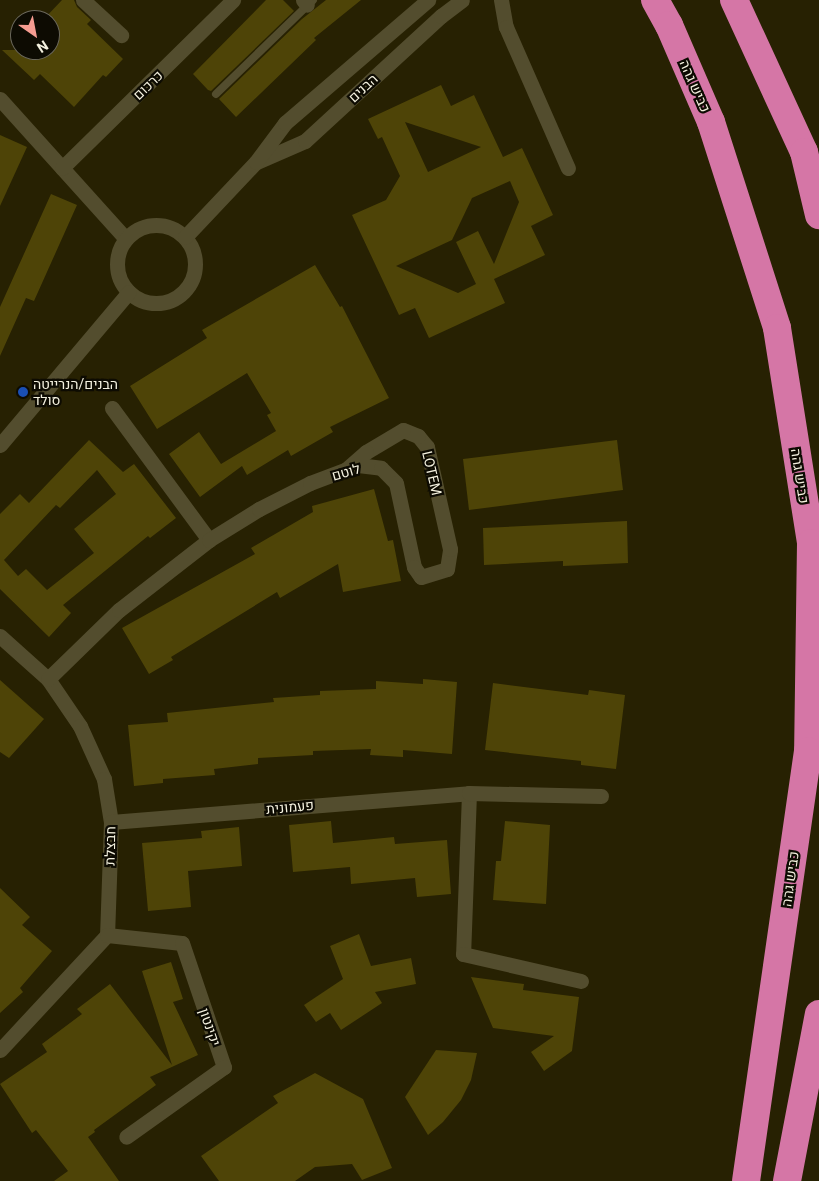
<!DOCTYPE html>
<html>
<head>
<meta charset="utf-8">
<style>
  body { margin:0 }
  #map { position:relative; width:819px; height:1181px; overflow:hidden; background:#272102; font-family:Roboto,Heebo,sans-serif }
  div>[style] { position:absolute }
  .building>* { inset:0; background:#4e4407 }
  .lane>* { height:8px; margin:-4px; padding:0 4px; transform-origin:4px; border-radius:4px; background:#534d2e }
  .street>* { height:15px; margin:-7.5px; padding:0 7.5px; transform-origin:7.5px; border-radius:7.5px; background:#534d2e }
  .street>.ring { margin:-7.5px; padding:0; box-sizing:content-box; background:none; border:15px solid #534d2e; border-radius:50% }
  .highway>* { height:28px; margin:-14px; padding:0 14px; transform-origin:14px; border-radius:14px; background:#d576a6 }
  .dots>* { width:14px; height:14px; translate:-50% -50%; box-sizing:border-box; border:2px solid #0d0b02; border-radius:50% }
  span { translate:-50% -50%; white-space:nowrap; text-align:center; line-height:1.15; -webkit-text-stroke:4.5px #0d0b02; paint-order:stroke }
  .street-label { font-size:14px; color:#f5f2e0 }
  .poi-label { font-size:14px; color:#f5f2e0 }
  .left { translate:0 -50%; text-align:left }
  .north { position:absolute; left:10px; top:10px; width:50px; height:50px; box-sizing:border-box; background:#0d0b02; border:1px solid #6a675b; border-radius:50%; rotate:147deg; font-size:14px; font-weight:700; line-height:20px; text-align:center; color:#f5f2e0 }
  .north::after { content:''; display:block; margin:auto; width:18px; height:22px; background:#f59c91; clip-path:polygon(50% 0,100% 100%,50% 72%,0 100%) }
</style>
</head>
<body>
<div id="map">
  <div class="building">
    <i style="clip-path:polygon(62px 0,74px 0,77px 7px,91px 20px,87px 24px,123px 59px,106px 77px,103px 75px,74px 107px,40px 74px,34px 80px,2px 50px,50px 50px,50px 20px,43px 20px)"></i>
    <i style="clip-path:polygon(266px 0,283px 0,294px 11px,211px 91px,208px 90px,193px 74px)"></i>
    <i style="clip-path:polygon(326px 0,361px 0,314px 38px,316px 40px,236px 117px,219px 99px,302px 19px)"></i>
    <i style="clip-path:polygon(evenodd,441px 85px,451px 106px,474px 95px,503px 157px,522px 148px,553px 215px,531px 226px,545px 255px,494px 279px,505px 303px,429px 338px,415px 308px,399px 315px,352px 215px,386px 200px,400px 176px,382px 137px,378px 139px,368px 119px,441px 85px,405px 122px,481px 147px,428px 172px,405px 122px,441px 85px,510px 181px,519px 202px,494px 264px,478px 231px,456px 242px,476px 284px,458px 293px,396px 266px,452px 240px,472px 198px,510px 181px)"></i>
    <i style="clip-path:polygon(0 135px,27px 147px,0 206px)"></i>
    <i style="clip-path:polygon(51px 194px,77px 205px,34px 301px,26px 298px,0 356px,0 307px)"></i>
    <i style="clip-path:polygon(315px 265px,340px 307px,342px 306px,389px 398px,330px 427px,333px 432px,291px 456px,288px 450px,247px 475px,242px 466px,200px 497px,169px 454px,199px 432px,221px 464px,276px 431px,267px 415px,271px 413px,247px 373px,157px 429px,130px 386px,207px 338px,202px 330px)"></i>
    <i style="clip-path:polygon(evenodd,89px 440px,123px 472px,134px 464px,176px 518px,150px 538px,148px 536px,63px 605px,71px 613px,49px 637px,0 589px,0 514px,20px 494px,29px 503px,89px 440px,97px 470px,116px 494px,74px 529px,94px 553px,47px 590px,26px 569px,18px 576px,4px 560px,56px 505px,60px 508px,97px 470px)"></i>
    <i style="clip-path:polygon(617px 440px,623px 490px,469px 510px,463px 459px)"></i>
    <i style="clip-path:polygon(374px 489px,388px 541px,393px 540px,401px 581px,343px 592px,338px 564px,280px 598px,277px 592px,171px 657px,173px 660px,149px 674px,122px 628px,255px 554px,251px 548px,313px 512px,312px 506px)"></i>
    <i style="clip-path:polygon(627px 521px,628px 563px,563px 566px,563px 561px,484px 565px,483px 528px)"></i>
    <i style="clip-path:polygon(423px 679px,457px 682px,452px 754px,403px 750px,403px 757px,370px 755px,371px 749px,313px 751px,313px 755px,258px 758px,258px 764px,214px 769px,215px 775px,163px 779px,163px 783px,134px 786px,128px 725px,168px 722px,167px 713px,274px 702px,273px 698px,320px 695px,320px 691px,376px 689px,376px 681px,423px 684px)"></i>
    <i style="clip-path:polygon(0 680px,44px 719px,9px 758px,0 752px)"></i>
    <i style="clip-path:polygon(493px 683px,588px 695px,589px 690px,625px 695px,616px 769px,581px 765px,581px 761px,485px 750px)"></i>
    <i style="clip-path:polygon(331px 821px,333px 843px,394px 837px,395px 844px,447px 840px,451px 894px,417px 897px,415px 878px,351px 884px,350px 867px,293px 872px,289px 825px)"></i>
    <i style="clip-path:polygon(505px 821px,550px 825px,546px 904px,493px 900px,496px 861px,501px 861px)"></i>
    <i style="clip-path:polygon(239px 827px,242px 866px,188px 871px,191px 907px,148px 911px,142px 843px,202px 838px,201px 831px)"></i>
    <i style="clip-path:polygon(0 888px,30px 917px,22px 925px,52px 951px,20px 988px,23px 992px,0 1013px)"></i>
    <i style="clip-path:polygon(359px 934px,371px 966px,411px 958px,416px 984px,375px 992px,382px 1003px,341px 1030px,330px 1013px,316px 1022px,304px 1005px,343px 979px,330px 946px)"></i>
    <i style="clip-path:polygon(171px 962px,183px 999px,173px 1002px,198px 1055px,150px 1077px,156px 1085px,94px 1130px,95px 1132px,88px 1137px,119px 1181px,54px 1181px,68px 1171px,36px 1130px,32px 1133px,0 1084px,47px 1052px,42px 1044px,82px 1014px,77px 1009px,110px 984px,172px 1065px,142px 971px)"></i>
    <i style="clip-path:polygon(471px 977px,524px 984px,523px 990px,579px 997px,572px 1051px,544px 1071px,531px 1052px,554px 1036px,493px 1028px)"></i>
    <i style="clip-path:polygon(436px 1050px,477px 1053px,471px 1080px,461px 1100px,443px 1122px,428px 1135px,405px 1097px)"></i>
    <i style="clip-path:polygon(315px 1073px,363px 1099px,392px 1168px,362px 1180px,352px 1164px,315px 1167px,295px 1181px,219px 1181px,201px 1156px,278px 1103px,273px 1096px)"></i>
  </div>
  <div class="lane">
    <i style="left:216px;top:94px;width:135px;rotate:-44.1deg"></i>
  </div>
  <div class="street">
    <i style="left:83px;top:0;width:52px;rotate:42.6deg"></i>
    <i style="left:303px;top:0;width:6px;rotate:51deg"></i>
    <i style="left:501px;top:0;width:27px;rotate:80deg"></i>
    <i style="left:506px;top:27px;width:154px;rotate:66.3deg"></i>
    <i style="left:0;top:99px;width:188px;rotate:48deg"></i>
    <i style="left:257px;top:162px;width:52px;rotate:-23.6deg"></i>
    <i style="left:305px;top:141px;width:185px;rotate:-42.6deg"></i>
    <i style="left:441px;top:16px;width:26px;rotate:-37deg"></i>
    <i style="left:62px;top:168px;width:240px;rotate:-44.5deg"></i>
    <i class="ring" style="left:117px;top:225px;width:63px;height:63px"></i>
    <i style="left:185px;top:237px;width:103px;rotate:-46.6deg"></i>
    <i style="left:256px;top:162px;width:49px;rotate:-53.4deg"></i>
    <i style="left:285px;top:123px;width:189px;rotate:-40.7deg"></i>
    <i style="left:112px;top:408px;width:164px;rotate:53.7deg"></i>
    <i style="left:0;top:445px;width:200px;rotate:-49.9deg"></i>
    <i style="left:0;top:636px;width:64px;rotate:41.9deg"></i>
    <i style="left:48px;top:679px;width:57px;rotate:55.8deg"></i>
    <i style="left:80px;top:726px;width:58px;rotate:65.6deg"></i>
    <i style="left:104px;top:779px;width:44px;rotate:80.8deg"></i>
    <i style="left:111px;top:822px;width:113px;rotate:92deg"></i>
    <i style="left:107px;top:935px;width:157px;rotate:132.9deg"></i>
    <i style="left:48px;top:679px;width:99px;rotate:-44.2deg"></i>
    <i style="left:119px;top:610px;width:114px;rotate:-37.9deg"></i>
    <i style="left:209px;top:540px;width:59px;rotate:-31.8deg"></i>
    <i style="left:259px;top:509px;width:57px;rotate:-27deg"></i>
    <i style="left:310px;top:483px;width:51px;rotate:-20.6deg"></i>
    <i style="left:358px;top:465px;width:23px;rotate:7deg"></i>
    <i style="left:381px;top:468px;width:21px;rotate:45deg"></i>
    <i style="left:396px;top:483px;width:86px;rotate:77.9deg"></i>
    <i style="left:414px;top:567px;width:12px;rotate:55deg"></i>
    <i style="left:421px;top:577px;width:27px;rotate:-17deg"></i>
    <i style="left:447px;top:569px;width:20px;rotate:-81deg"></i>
    <i style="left:450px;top:549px;width:105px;rotate:-102.7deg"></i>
    <i style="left:427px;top:447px;width:14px;rotate:-129deg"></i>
    <i style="left:418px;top:436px;width:16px;rotate:-158deg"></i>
    <i style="left:403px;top:430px;width:43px;rotate:149.3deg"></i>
    <i style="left:366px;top:452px;width:28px;rotate:139deg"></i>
    <i style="left:469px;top:793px;width:161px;rotate:92.1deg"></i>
    <i style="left:463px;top:954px;width:121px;rotate:12.9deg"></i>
    <i style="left:111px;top:822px;width:359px;rotate:-4.6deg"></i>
    <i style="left:469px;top:793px;width:132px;rotate:1.3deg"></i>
    <i style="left:107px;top:935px;width:75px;rotate:6.1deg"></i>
    <i style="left:182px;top:943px;width:131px;rotate:71.3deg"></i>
    <i style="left:224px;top:1067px;width:120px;rotate:144.5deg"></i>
  </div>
  <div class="highway">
    <i style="left:655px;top:0;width:29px;rotate:61deg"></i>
    <i style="left:669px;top:25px;width:106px;rotate:66.6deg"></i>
    <i style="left:711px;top:122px;width:216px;rotate:72.2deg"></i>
    <i style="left:777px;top:328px;width:218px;rotate:81deg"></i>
    <i style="left:811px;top:543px;width:208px;rotate:90.8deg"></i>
    <i style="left:808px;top:751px;width:434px;rotate:98.2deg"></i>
    <i style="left:734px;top:0;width:167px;rotate:65.3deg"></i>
    <i style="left:804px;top:152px;width:65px;rotate:76.6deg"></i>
    <i style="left:787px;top:1181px;width:170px;rotate:-79.2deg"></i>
  </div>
  <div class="dots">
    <i style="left:23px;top:392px;background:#1a4fb4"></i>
  </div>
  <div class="street-label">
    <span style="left:148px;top:85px;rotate:-44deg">כרכום</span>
    <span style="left:695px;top:86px;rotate:66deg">כביש גהה</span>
    <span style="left:363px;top:88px;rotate:-43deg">הבנים</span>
    <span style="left:346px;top:472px;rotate:-16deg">לוטם</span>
    <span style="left:432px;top:473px;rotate:77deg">LOTEM</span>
    <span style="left:800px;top:476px;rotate:81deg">כביש גהה</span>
    <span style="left:290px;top:807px;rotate:-5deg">פעמונית</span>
    <span style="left:110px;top:846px;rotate:-89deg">חבצלת</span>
    <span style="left:790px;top:879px;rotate:-82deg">כביש גהה</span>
    <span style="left:210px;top:1027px;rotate:71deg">יקינטון</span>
  </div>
  <div class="poi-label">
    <span class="left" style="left:33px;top:392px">הבנים/הנרייטה<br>סולד</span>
  </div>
  <div class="north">N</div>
</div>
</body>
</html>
